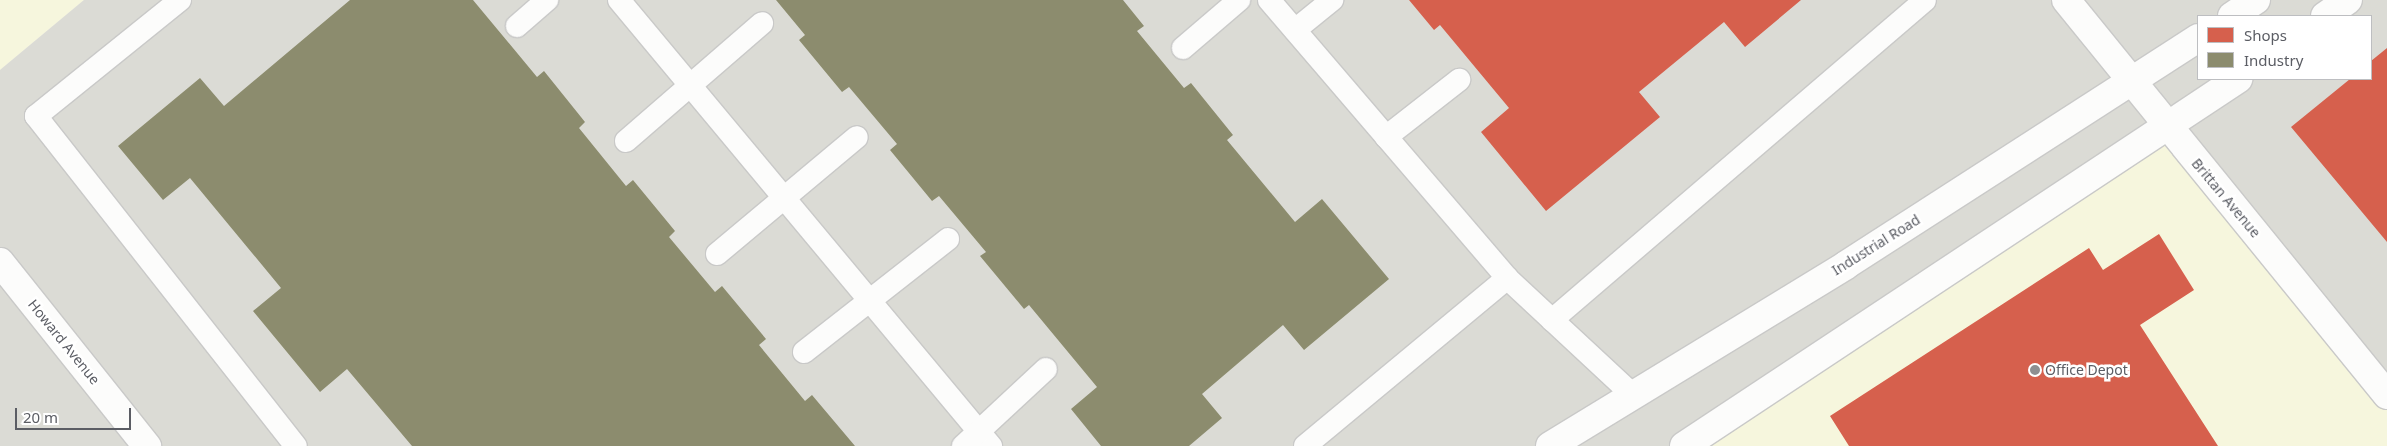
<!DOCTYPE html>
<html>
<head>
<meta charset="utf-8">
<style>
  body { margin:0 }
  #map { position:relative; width:2387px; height:446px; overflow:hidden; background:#ecece5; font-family:"Noto Sans",sans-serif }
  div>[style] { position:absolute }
  .commercial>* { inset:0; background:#f6f6dd }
  .industrial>* { inset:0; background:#dbdbd5 }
  .shops>* { inset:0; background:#d6604d }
  .industry>* { inset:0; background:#8c8c6e }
  .roads { filter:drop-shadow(1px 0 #c9c9c8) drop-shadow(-1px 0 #c9c9c8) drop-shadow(0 1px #c9c9c8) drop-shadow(0 -1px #c9c9c8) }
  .service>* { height:22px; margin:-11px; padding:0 11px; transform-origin:11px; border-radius:11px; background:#fcfcfb }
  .tertiary>* { height:28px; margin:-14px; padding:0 14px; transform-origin:14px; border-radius:14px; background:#fcfcfb }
  .secondary>* { height:28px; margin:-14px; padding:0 14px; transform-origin:14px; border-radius:14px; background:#fcfcfb }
  .dots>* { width:14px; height:14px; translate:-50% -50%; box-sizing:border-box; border:2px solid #fff; border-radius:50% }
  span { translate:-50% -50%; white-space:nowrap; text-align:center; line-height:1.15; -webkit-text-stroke:5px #fff; paint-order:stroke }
  .street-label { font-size:14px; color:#5b5d64 }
  .poi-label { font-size:14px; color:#5b5d64 }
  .left { translate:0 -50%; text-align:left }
  .legend { position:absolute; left:2197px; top:15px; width:175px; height:65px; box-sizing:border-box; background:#fff; border:1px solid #bdbec1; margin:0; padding:6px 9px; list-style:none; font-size:15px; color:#5b5d64 }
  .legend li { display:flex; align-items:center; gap:10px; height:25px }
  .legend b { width:25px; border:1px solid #bdbec1 }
  .scale { position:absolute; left:15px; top:408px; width:116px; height:22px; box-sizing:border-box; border:2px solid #5b5d64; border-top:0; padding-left:6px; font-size:15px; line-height:18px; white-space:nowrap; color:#5b5d64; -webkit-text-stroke:4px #fff; paint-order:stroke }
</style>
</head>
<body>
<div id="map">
  <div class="commercial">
    <i style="clip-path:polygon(0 0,84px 0,0 70px)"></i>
    <i style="clip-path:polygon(2168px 129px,2387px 395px,2387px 446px,1684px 446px)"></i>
  </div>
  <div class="industrial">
    <i style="clip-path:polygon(evenodd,84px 0,2387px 0,2387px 395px,2168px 130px,1684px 446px,0 446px,0 70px,84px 0,2198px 16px,2371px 16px,2371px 79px,2198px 79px,2198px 16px)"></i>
  </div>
  <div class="shops">
    <i style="clip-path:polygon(1409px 0,1801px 0,1745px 47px,1724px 22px,1639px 92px,1660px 117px,1546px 211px,1481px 132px,1509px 108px,1440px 25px,1434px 30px)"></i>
    <i style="clip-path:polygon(2387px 48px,2387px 242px,2291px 127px,2350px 79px,2371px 79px,2371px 61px)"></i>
    <i style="clip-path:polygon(2159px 234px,2194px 290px,2140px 325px,2218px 446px,1849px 446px,1830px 416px,2089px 248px,2103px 270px)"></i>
  </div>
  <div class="industry">
    <i style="clip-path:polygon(350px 0,473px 0,537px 77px,544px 71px,585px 122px,579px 128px,626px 186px,633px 180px,675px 231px,669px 237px,715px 292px,722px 286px,766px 339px,759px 345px,805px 401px,812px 395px,855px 446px,412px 446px,347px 369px,320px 392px,253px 311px,281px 288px,190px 178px,163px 200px,118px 146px,200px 78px,224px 106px)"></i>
    <i style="clip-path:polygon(776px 0,1123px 0,1144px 26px,1137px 31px,1184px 88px,1191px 83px,1233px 135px,1227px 140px,1295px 222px,1322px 199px,1389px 279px,1304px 350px,1283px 325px,1202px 394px,1222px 418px,1189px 446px,1101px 446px,1071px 409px,1097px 387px,1029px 305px,1024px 309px,980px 256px,986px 252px,939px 196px,932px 201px,890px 150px,897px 144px,849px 87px,842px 92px,799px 40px,805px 35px)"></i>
  </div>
  <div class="roads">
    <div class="service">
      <i style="left:180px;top:0;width:185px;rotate:141.1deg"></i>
      <i style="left:36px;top:116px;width:420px;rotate:51.8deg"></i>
      <i style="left:619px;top:0;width:581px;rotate:50.17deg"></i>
      <i style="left:1269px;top:0;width:366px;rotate:49.4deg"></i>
      <i style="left:1507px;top:278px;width:172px;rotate:42.9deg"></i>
      <i style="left:517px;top:26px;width:40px;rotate:-41deg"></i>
      <i style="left:1295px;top:30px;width:48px;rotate:-39deg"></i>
      <i style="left:1183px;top:48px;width:74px;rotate:-40.6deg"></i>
      <i style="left:1386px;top:137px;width:93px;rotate:-38deg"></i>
      <i style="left:626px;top:141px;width:180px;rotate:-40.9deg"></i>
      <i style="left:717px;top:254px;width:182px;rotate:-39.9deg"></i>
      <i style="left:1552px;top:320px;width:491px;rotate:-40.6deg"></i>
      <i style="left:804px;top:352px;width:183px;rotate:-38.1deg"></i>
      <i style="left:963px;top:446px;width:113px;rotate:-42.9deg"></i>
      <i style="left:1305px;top:446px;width:263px;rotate:-39.7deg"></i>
    </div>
    <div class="tertiary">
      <i style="left:0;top:262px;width:236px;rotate:51.4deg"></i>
    </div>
    <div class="secondary">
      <i style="left:2066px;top:0;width:509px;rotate:50.9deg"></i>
      <i style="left:2232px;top:16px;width:29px;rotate:-34deg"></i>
      <i style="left:2325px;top:16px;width:28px;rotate:-35deg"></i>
      <i style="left:1550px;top:446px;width:347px;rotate:-31.4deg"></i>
      <i style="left:1846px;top:265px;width:419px;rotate:-32.8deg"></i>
      <i style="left:1684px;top:446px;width:665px;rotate:-33.52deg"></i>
    </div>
  </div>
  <div class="dots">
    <i style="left:2035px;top:370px;background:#8e8f91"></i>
  </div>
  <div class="street-label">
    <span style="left:2226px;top:198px;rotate:50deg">Brittan Avenue</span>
    <span style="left:1876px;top:245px;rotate:-32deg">Industrial Road</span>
    <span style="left:64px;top:342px;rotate:51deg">Howard Avenue</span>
  </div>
  <div class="poi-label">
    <span class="left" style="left:2045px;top:370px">Office Depot</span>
  </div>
  <ul class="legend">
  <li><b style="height:14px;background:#d6604d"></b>Shops</li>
  <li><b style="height:14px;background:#8c8c6e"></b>Industry</li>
  </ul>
  <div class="scale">20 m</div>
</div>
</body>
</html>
